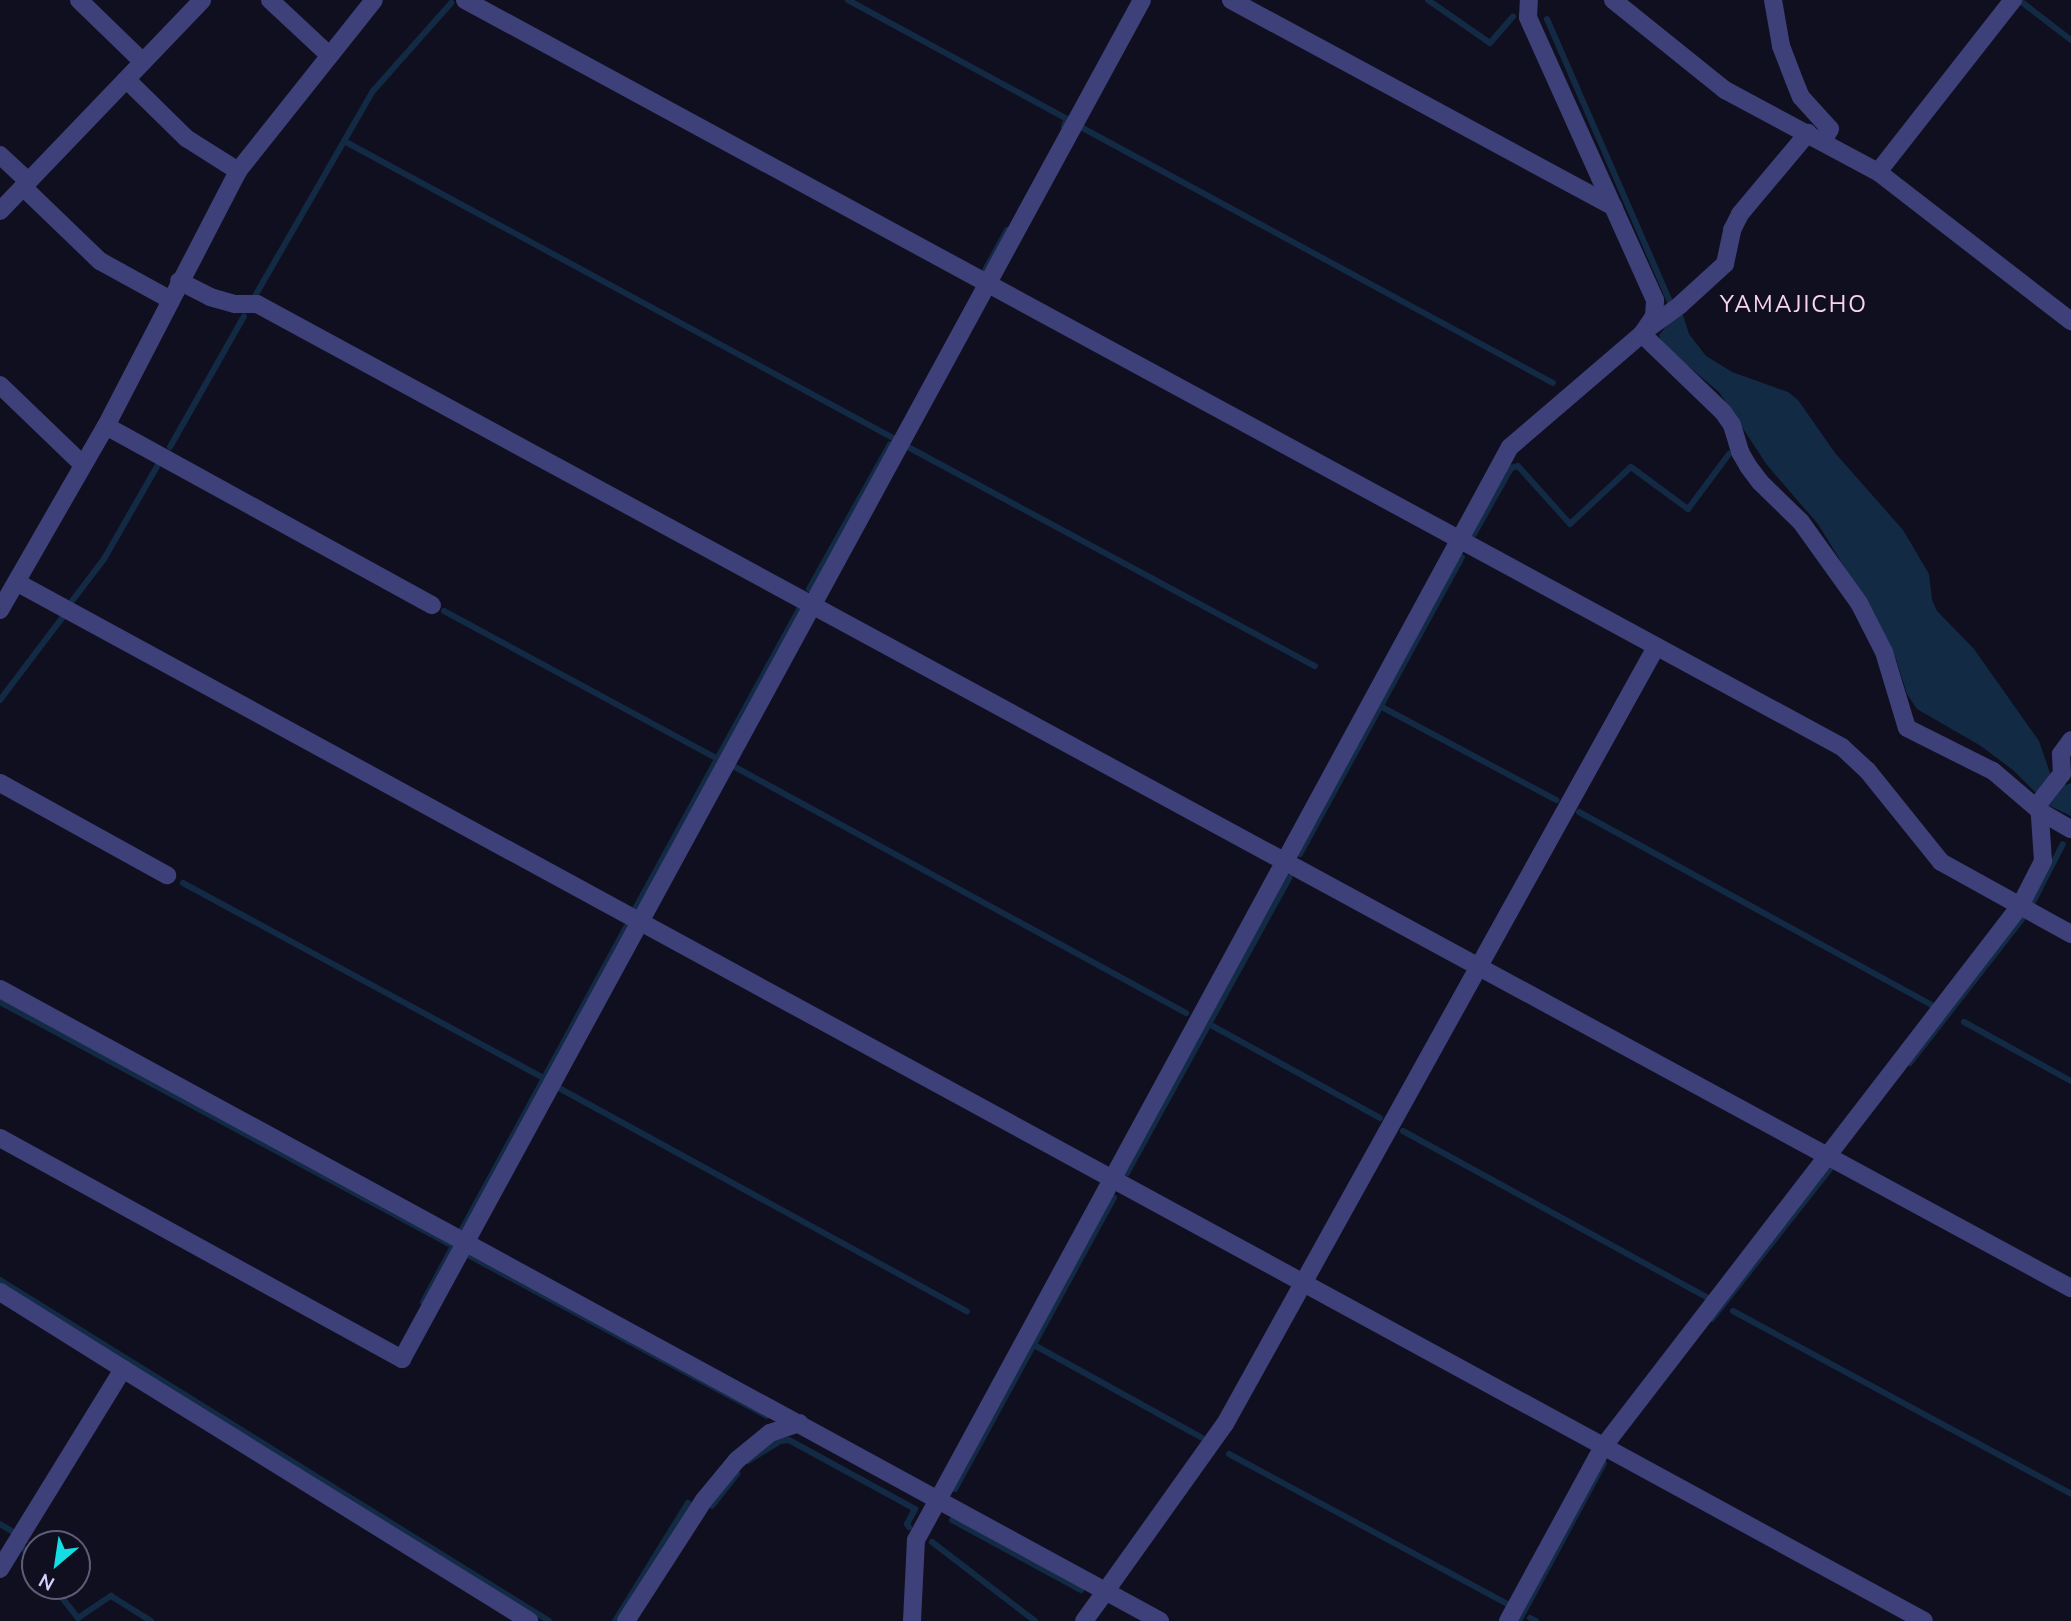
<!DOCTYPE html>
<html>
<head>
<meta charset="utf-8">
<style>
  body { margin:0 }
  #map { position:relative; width:2071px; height:1621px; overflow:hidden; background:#100f1f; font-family:"Nunito Sans",sans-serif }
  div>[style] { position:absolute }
  .water>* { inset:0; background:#132a45 }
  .stream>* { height:6px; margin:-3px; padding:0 3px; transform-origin:3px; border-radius:3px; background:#132a45 }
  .minor>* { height:18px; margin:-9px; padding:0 9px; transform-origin:9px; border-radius:9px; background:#3e407a }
  .tertiary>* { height:18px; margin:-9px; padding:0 9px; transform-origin:9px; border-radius:9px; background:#3e407a }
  span { translate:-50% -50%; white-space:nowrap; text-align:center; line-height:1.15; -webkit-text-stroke:5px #100f1f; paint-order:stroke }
  .quarter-label { font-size:23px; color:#fbd3ef; letter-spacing:2px }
  .north { position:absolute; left:21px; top:1530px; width:70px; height:70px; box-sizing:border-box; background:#100f1f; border:2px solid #5e5d77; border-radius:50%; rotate:209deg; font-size:19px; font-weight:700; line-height:28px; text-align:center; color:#d3d1fb }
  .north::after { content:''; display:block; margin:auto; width:24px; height:32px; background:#14dee4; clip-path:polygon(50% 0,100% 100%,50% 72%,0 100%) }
</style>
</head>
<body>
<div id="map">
  <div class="water">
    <i style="clip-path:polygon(1681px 309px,1689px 334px,1706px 356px,1732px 372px,1788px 392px,1798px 400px,1835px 453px,1903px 530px,1929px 574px,1932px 600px,1937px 611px,1974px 649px,2039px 741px,2050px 773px,2066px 785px,2071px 783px,2071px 816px,2048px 805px,2013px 770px,1981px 746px,1917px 709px,1907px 694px,1896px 659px,1876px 619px,1818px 524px,1767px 465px,1719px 392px,1662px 344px,1659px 335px)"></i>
  </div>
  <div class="stream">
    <i style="left:848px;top:0;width:249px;rotate:28.5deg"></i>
    <i style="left:1067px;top:119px;width:8px;rotate:113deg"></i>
    <i style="left:1428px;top:0;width:75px;rotate:34.7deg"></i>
    <i style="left:1490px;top:43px;width:35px;rotate:-49deg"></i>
    <i style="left:2023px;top:3px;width:61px;rotate:37.6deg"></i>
    <i style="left:1547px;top:19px;width:313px;rotate:66.5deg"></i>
    <i style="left:1079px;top:126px;width:539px;rotate:28.47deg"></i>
    <i style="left:344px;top:141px;width:624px;rotate:28.41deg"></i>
    <i style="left:984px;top:272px;width:48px;rotate:-61.3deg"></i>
    <i style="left:255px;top:296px;width:237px;rotate:-60.1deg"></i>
    <i style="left:373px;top:91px;width:118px;rotate:-48.4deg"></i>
    <i style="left:170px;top:447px;width:150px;rotate:-60.5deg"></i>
    <i style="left:908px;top:447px;width:462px;rotate:28.3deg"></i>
    <i style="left:1474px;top:534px;width:76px;rotate:-60.7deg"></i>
    <i style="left:1511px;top:468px;width:7px;rotate:-16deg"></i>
    <i style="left:1518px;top:466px;width:78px;rotate:48.1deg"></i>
    <i style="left:1570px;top:524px;width:83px;rotate:-43.1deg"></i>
    <i style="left:1631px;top:467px;width:71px;rotate:36.4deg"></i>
    <i style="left:1688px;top:509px;width:69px;rotate:-53.3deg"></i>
    <i style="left:809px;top:589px;width:166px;rotate:-60.8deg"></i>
    <i style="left:72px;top:601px;width:53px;rotate:-52.7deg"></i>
    <i style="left:104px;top:559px;width:111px;rotate:-60.2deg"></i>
    <i style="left:444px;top:611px;width:311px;rotate:28.4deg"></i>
    <i style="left:0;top:700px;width:103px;rotate:-52.9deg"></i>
    <i style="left:1380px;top:706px;width:200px;rotate:28.1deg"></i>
    <i style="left:735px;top:767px;width:514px;rotate:28.61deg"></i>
    <i style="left:1579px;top:812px;width:405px;rotate:28.7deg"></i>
    <i style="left:1300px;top:854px;width:338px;rotate:-61.4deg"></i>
    <i style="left:183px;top:883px;width:409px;rotate:28.4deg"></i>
    <i style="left:2033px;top:902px;width:65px;rotate:-62.7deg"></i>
    <i style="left:635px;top:909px;width:343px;rotate:-61.3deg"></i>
    <i style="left:0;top:1002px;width:510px;rotate:28.32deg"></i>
    <i style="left:1964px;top:1022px;width:122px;rotate:28.9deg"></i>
    <i style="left:1209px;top:1024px;width:195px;rotate:28.8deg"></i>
    <i style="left:1910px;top:1063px;width:182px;rotate:-52.1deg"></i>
    <i style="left:559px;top:1088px;width:465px;rotate:28.7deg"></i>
    <i style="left:1403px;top:1131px;width:345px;rotate:28.7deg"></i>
    <i style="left:1127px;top:1173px;width:337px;rotate:-61.2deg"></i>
    <i style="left:461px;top:1231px;width:346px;rotate:-61.5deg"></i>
    <i style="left:470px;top:1256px;width:337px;rotate:28.3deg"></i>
    <i style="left:0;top:1280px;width:646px;rotate:31.85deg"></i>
    <i style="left:423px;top:1302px;width:64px;rotate:-61.8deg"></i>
    <i style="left:1733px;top:1311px;width:384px;rotate:28.4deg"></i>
    <i style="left:1712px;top:1319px;width:192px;rotate:-51.8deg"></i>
    <i style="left:1034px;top:1345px;width:191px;rotate:28.9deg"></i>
    <i style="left:1229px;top:1454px;width:317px;rotate:28.3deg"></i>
    <i style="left:748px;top:1461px;width:38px;rotate:-32deg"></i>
    <i style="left:780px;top:1441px;width:9px;rotate:-6deg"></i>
    <i style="left:789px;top:1440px;width:144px;rotate:28.7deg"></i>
    <i style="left:915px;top:1509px;width:17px;rotate:118deg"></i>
    <i style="left:907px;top:1524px;width:4px;rotate:56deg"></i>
    <i style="left:955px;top:1489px;width:332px;rotate:-61.4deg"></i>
    <i style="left:712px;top:1506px;width:41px;rotate:-52deg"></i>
    <i style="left:952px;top:1520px;width:147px;rotate:28.5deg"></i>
    <i style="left:0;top:1524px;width:17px;rotate:31deg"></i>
    <i style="left:932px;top:1542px;width:130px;rotate:37.5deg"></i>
    <i style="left:23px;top:1548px;width:19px;rotate:51deg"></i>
    <i style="left:53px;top:1586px;width:41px;rotate:52deg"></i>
    <i style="left:78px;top:1618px;width:40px;rotate:-34deg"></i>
    <i style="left:111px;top:1596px;width:47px;rotate:32deg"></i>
    <i style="left:1530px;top:1618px;width:7px;rotate:27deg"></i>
    <i style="left:615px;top:1621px;width:139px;rotate:-58.3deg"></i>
    <i style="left:1519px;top:1621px;width:179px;rotate:-61.7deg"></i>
  </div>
  <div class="minor">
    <i style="left:79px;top:0;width:89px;rotate:44.1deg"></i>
    <i style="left:270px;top:0;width:81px;rotate:43deg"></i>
    <i style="left:465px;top:0;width:1567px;rotate:28.48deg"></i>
    <i style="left:1842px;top:747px;width:34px;rotate:43deg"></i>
    <i style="left:1867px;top:770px;width:118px;rotate:51.2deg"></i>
    <i style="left:1941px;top:862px;width:149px;rotate:29deg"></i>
    <i style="left:1231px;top:0;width:435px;rotate:28.4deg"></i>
    <i style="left:1773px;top:0;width:47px;rotate:80.1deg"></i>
    <i style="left:1781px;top:46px;width:36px;rotate:69deg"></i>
    <i style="left:1794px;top:80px;width:18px;rotate:68deg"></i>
    <i style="left:1801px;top:97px;width:43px;rotate:47.8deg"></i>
    <i style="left:1830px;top:129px;width:14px;rotate:120deg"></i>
    <i style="left:127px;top:80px;width:83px;rotate:44.5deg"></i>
    <i style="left:186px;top:138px;width:62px;rotate:32.4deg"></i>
    <i style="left:0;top:155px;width:38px;rotate:43deg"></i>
    <i style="left:1878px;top:172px;width:219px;rotate:-51.9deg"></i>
    <i style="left:23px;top:187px;width:107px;rotate:43.9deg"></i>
    <i style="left:100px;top:261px;width:79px;rotate:28.8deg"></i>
    <i style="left:0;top:211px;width:292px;rotate:-46.2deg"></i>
    <i style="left:179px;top:281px;width:35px;rotate:27deg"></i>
    <i style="left:210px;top:297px;width:26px;rotate:16deg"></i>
    <i style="left:235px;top:304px;width:22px"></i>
    <i style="left:257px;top:304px;width:2064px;rotate:28.48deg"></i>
    <i style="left:1650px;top:327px;width:37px;rotate:-36deg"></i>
    <i style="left:1680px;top:305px;width:61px;rotate:-42.3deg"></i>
    <i style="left:1725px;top:264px;width:35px;rotate:-78deg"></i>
    <i style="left:1732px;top:230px;width:18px;rotate:-63deg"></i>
    <i style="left:1740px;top:214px;width:106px;rotate:-50deg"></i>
    <i style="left:1642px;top:334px;width:112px;rotate:43.9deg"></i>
    <i style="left:1723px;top:412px;width:16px;rotate:55deg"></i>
    <i style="left:1732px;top:425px;width:28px;rotate:73deg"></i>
    <i style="left:1740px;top:452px;width:16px;rotate:60deg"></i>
    <i style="left:1748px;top:466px;width:20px;rotate:53deg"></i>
    <i style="left:1760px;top:482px;width:57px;rotate:44.3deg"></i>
    <i style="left:1801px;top:522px;width:100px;rotate:54.4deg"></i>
    <i style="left:1859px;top:603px;width:55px;rotate:63deg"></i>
    <i style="left:1884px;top:652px;width:79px;rotate:73.2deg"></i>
    <i style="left:1907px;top:728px;width:96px;rotate:26.6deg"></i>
    <i style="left:1993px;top:771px;width:63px;rotate:40.5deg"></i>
    <i style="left:2041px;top:812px;width:34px;rotate:30deg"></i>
    <i style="left:0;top:385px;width:115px;rotate:43.9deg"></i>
    <i style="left:106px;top:426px;width:372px;rotate:28.8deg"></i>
    <i style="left:18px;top:583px;width:2170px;rotate:28.57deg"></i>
    <i style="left:0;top:610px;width:212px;rotate:-60.1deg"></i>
    <i style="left:106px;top:426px;width:287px;rotate:-62.6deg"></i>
    <i style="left:238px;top:171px;width:218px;rotate:-51.5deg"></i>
    <i style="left:0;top:783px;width:191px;rotate:28.9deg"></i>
    <i style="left:0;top:989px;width:1321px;rotate:28.58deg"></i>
    <i style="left:0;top:1138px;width:459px;rotate:28.8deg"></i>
    <i style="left:402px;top:1359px;width:1547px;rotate:-61.43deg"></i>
    <i style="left:0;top:1292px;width:145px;rotate:32deg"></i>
    <i style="left:939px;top:1498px;width:1196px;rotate:-61.49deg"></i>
    <i style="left:1510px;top:447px;width:174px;rotate:-40.6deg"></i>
    <i style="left:1642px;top:334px;width:22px;rotate:-56deg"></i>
    <i style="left:1654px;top:316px;width:16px;rotate:-86deg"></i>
    <i style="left:1655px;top:300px;width:310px;rotate:-114.2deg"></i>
    <i style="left:1528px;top:17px;width:17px;rotate:-87deg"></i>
    <i style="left:0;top:1569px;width:235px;rotate:-58.4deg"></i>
    <i style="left:123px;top:1369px;width:478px;rotate:31.8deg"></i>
    <i style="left:626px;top:1621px;width:144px;rotate:-57.2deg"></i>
    <i style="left:704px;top:1500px;width:52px;rotate:-50.5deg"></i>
    <i style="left:737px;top:1460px;width:43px;rotate:-39.3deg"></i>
    <i style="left:770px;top:1433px;width:31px;rotate:-19deg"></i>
    <i style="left:1084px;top:1621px;width:36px;rotate:-54deg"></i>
    <i style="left:1508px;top:1621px;width:198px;rotate:-61.4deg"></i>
    <i style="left:1603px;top:1447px;width:683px;rotate:-52.38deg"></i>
    <i style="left:2020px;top:906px;width:51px;rotate:-62.9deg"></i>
    <i style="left:2043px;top:861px;width:58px;rotate:-93.9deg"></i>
    <i style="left:2039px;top:803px;width:37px;rotate:-52deg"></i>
    <i style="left:2062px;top:774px;width:20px;rotate:-93deg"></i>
    <i style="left:2061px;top:754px;width:17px;rotate:-54deg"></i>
  </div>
  <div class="tertiary">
    <i style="left:1613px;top:0;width:144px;rotate:38.8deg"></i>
    <i style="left:1725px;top:90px;width:174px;rotate:28.2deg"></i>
    <i style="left:1878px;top:172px;width:244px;rotate:37.7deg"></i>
    <i style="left:1105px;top:1592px;width:206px;rotate:-54.5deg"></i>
    <i style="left:1225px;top:1424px;width:889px;rotate:-60.98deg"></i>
    <i style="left:912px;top:1621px;width:81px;rotate:-87.2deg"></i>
    <i style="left:916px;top:1540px;width:48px;rotate:-61.3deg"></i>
  </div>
  <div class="quarter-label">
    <span style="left:1794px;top:305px">YAMAJICHO</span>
  </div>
  <div class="north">N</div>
</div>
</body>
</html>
